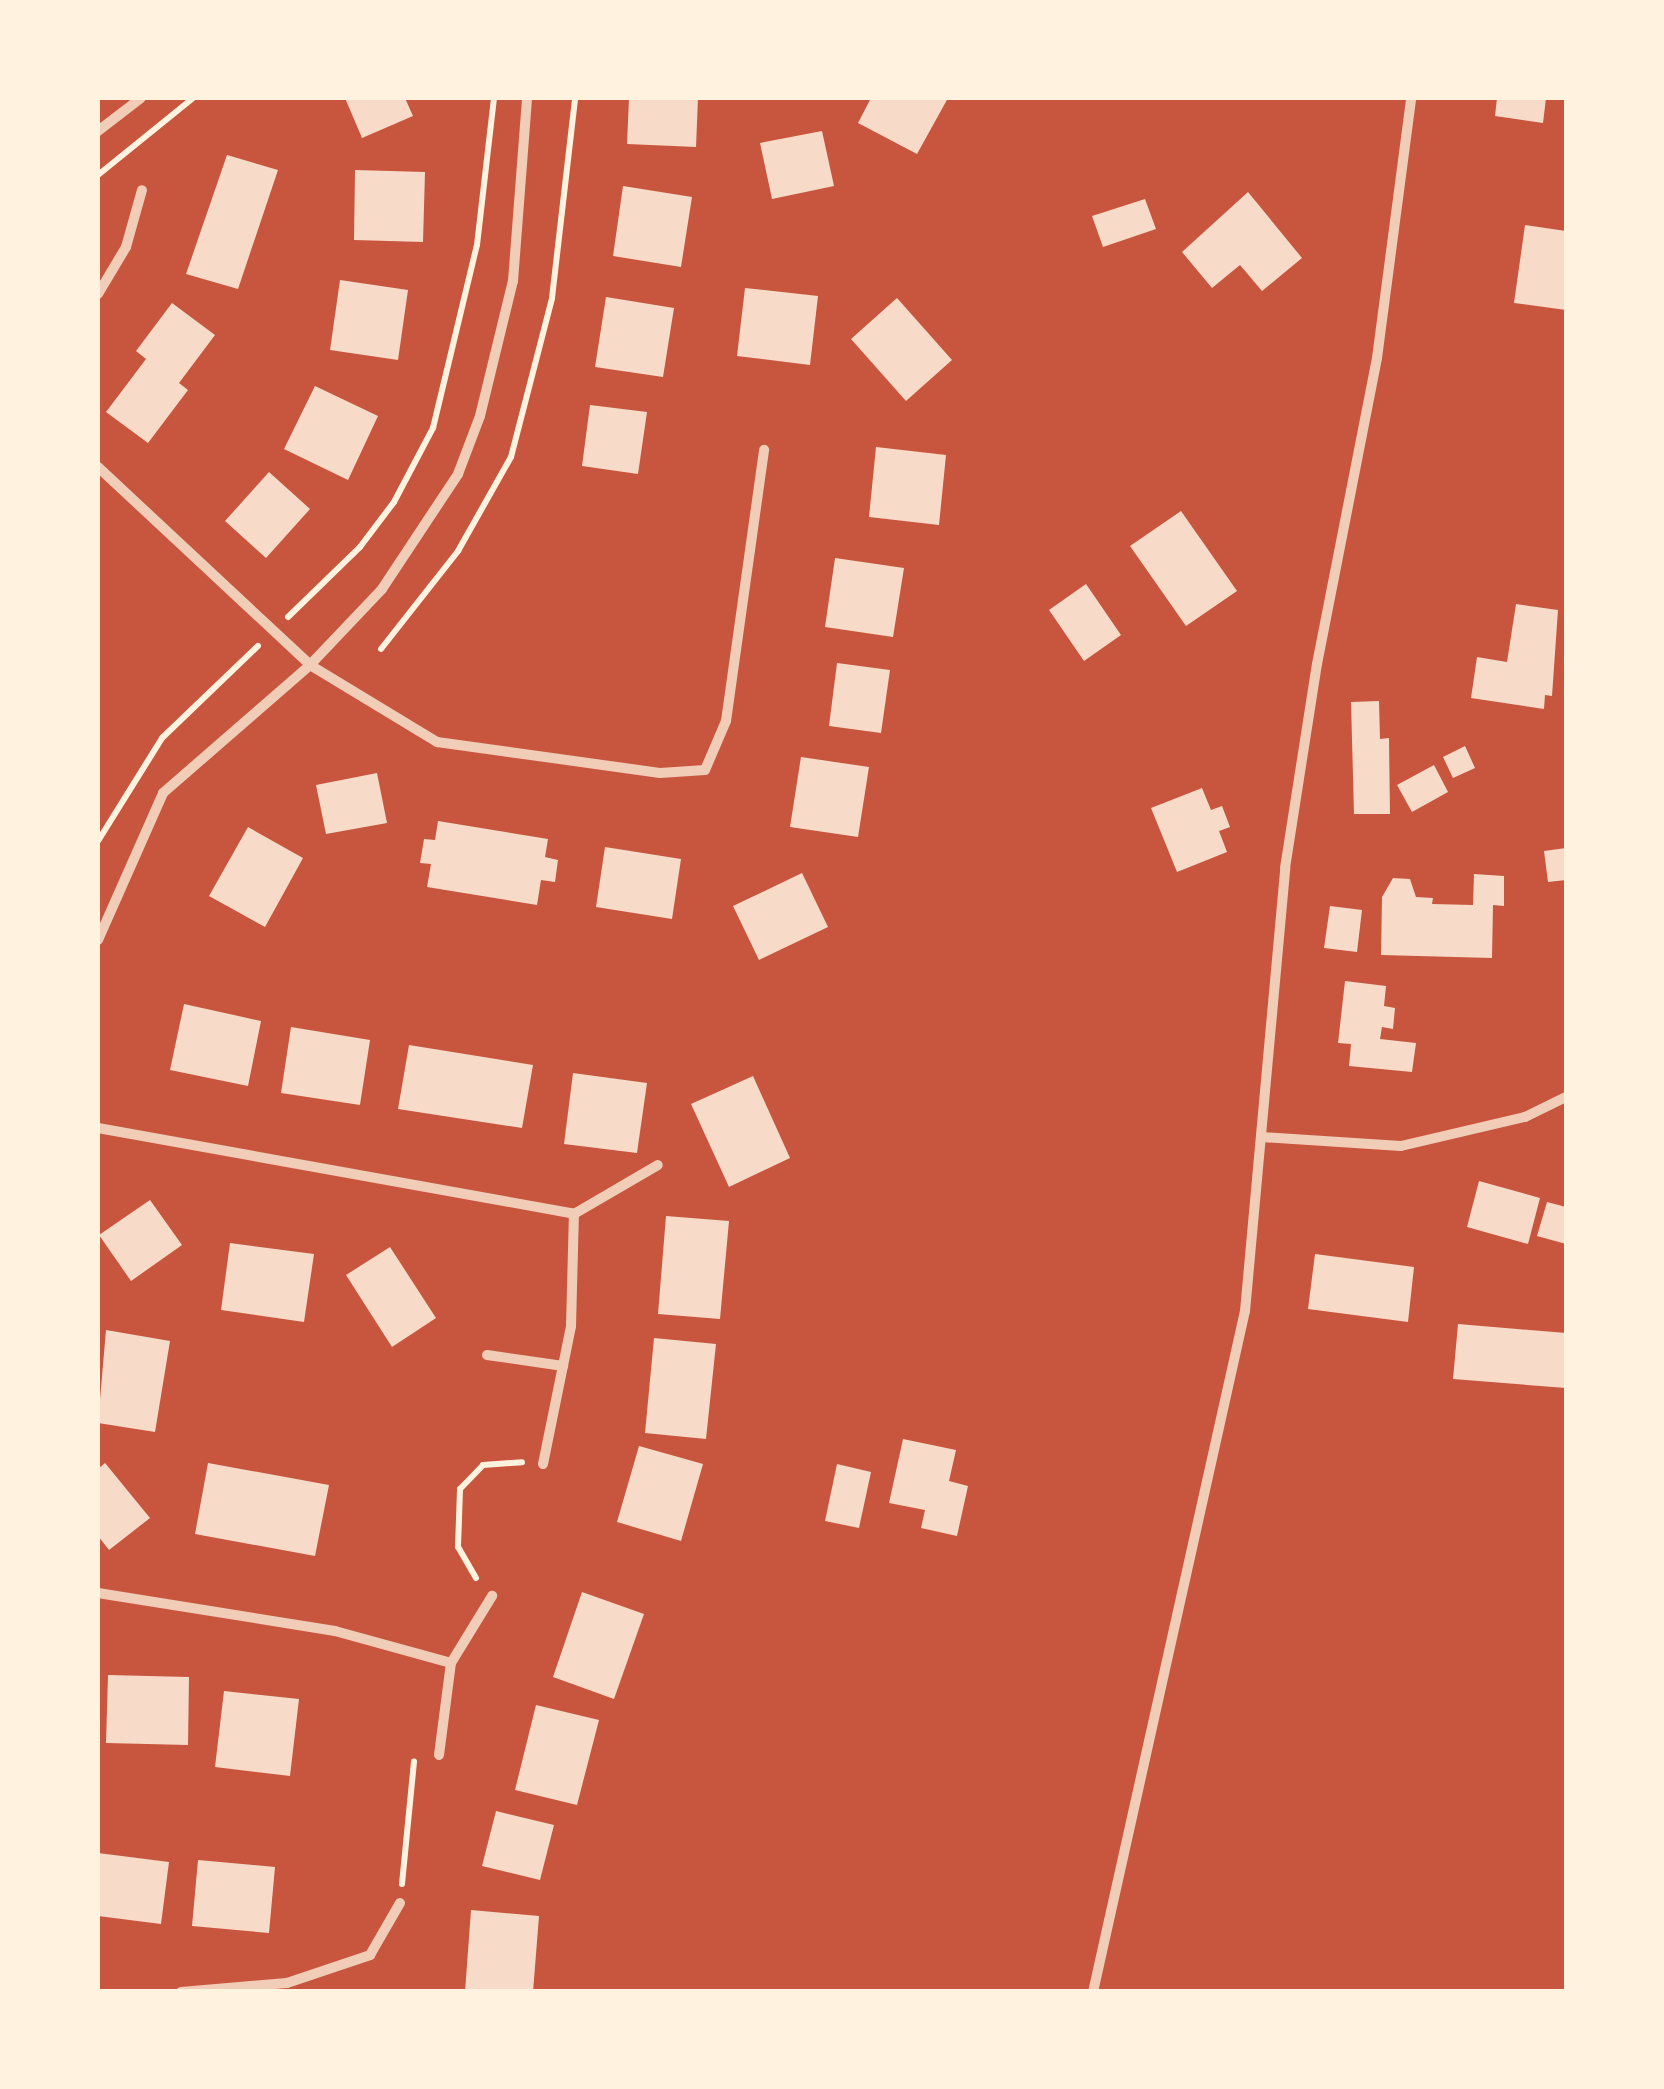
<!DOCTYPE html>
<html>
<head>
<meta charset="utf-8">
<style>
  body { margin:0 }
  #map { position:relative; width:1664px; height:2089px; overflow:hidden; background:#c8553d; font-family:"Open Sans",sans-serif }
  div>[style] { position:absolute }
  .building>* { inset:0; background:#f7dbc8 }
  .path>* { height:6px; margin:-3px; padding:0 3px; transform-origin:3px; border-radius:3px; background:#fff3e0 }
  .minor>* { height:10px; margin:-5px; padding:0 5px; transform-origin:5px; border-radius:5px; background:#f1ccb7 }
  span { translate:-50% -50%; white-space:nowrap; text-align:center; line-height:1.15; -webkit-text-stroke:8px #fff3e0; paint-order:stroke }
  .frame { position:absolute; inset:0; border:100px solid #fff3e0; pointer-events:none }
</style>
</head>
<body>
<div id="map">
  <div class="building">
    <i style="clip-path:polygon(345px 98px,405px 98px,413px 116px,362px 138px)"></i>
    <i style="clip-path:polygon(629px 98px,698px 98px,696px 147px,627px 144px)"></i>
    <i style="clip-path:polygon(871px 98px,948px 98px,917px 154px,858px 123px)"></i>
    <i style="clip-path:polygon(1497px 98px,1546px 98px,1543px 123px,1495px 116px)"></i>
    <i style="clip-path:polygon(822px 131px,834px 186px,772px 199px,760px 143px)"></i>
    <i style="clip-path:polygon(227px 155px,278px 170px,238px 289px,186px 274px)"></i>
    <i style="clip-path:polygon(355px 170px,425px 172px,423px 242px,354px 240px)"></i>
    <i style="clip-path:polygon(623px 186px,692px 197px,681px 267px,613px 256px)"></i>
    <i style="clip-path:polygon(1248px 192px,1302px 258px,1262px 291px,1240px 265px,1212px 288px,1182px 252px)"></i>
    <i style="clip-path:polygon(1145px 199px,1156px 229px,1103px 247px,1092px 216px)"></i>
    <i style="clip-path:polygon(1525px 225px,1566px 231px,1566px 310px,1514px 303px)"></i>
    <i style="clip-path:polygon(340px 280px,408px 290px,398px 360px,330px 350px)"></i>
    <i style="clip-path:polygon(745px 288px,818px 296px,810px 365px,737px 356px)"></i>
    <i style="clip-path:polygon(606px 297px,674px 308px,663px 377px,595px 367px)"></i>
    <i style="clip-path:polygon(897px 298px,952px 360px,906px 401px,851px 339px)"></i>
    <i style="clip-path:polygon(172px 303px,215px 335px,179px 383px,188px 390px,148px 443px,106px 412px,146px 359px,136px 351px)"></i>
    <i style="clip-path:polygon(315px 386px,378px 416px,348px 480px,284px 449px)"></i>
    <i style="clip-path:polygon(590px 405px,647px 412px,638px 474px,582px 466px)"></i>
    <i style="clip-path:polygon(876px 447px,946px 455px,939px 525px,869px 517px)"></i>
    <i style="clip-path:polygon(269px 472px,310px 509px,266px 558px,225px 521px)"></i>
    <i style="clip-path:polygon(1181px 511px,1237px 591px,1186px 626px,1130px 546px)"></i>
    <i style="clip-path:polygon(835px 558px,904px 568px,893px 637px,825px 627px)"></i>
    <i style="clip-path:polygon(1086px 584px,1121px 635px,1084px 661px,1049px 610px)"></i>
    <i style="clip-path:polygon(1516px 604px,1558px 610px,1552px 696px,1545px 695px,1544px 709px,1471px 698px,1477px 657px,1507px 662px)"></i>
    <i style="clip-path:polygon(837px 663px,890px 670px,881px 733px,829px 726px)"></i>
    <i style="clip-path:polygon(1379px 701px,1380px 739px,1389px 738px,1390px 814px,1354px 814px,1351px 702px)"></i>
    <i style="clip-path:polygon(1465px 746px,1475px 768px,1453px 778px,1443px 757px)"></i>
    <i style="clip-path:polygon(801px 757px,869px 767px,858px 837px,790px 827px)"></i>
    <i style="clip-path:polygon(1434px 765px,1448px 792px,1412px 812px,1397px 785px)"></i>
    <i style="clip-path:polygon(377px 773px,387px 823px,326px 834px,316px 785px)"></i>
    <i style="clip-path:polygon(1202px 788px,1211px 810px,1222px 806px,1230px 827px,1219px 831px,1227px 852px,1177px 872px,1151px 808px)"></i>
    <i style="clip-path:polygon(438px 821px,548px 839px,545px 857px,558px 860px,555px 882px,541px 880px,537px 905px,427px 887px,431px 864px,420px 863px,424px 839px,435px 840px)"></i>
    <i style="clip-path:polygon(248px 827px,303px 858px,265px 927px,209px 896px)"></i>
    <i style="clip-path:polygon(605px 847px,681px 859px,672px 919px,596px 907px)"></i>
    <i style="clip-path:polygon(1566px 848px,1566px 880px,1548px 882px,1544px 851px)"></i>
    <i style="clip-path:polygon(802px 873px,828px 927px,759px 960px,733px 906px)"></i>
    <i style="clip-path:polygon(1474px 874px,1504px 876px,1504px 906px,1493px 905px,1492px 958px,1381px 955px,1382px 897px,1393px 878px,1410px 879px,1416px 897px,1433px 898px,1432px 904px,1473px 905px)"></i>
    <i style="clip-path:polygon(1330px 906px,1362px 910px,1357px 952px,1324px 948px)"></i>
    <i style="clip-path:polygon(1345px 981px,1386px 986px,1384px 1006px,1395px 1008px,1393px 1029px,1382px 1027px,1380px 1039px,1416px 1043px,1412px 1072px,1349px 1066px,1351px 1044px,1338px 1043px)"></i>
    <i style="clip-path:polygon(184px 1004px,261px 1021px,248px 1086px,170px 1070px)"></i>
    <i style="clip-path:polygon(291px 1027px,370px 1040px,360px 1105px,281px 1093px)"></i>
    <i style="clip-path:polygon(409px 1045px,533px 1065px,522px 1128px,398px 1109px)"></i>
    <i style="clip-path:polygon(573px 1073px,647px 1083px,637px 1153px,564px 1144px)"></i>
    <i style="clip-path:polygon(753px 1076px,790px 1158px,729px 1187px,691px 1104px)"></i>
    <i style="clip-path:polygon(1479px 1181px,1540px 1198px,1528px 1244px,1467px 1227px)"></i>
    <i style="clip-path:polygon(150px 1200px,182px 1245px,131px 1281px,99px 1235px)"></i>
    <i style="clip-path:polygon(1547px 1202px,1566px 1207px,1566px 1244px,1537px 1236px)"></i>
    <i style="clip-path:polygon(666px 1216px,729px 1221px,720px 1319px,658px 1314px)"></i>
    <i style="clip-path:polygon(230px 1243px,314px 1254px,304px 1322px,221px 1310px)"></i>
    <i style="clip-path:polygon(390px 1247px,436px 1318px,392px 1347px,346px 1275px)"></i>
    <i style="clip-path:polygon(1315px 1254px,1414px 1267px,1408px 1322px,1308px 1309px)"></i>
    <i style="clip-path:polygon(1458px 1324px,1566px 1333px,1566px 1388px,1453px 1379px)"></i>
    <i style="clip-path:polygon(106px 1330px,170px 1341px,155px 1432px,98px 1423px)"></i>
    <i style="clip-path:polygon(654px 1338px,716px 1344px,706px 1439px,645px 1433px)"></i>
    <i style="clip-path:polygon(903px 1439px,956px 1450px,949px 1481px,968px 1486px,957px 1536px,921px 1528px,925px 1510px,889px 1503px)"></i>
    <i style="clip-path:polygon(639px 1446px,703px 1464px,681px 1541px,617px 1522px)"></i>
    <i style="clip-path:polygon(105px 1463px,150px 1518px,109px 1550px,98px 1536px,98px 1469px)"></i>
    <i style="clip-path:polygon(208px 1463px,329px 1485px,315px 1556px,195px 1534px)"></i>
    <i style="clip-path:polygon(837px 1464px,871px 1472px,859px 1528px,825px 1521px)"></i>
    <i style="clip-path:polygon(582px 1592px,644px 1614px,614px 1699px,553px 1677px)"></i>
    <i style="clip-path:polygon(108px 1675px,189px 1677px,188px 1745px,106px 1743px)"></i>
    <i style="clip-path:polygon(224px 1691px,299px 1699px,290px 1776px,215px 1767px)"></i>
    <i style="clip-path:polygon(536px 1705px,599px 1720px,577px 1805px,515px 1790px)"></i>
    <i style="clip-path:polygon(496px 1811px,554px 1825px,540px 1880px,482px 1866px)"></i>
    <i style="clip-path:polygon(98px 1853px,169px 1862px,161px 1924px,98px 1916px)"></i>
    <i style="clip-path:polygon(198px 1860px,275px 1867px,269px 1933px,192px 1926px)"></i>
    <i style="clip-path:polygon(471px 1910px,539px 1916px,533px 1992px,465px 1992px)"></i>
  </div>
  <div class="path">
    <i style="left:98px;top:175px;width:122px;rotate:-39deg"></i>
    <i style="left:288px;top:617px;width:100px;rotate:-44.2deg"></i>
    <i style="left:360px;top:547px;width:56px;rotate:-52.9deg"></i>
    <i style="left:394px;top:502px;width:84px;rotate:-62.2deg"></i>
    <i style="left:433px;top:428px;width:188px;rotate:-76.5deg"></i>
    <i style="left:477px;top:245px;width:148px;rotate:-83.4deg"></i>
    <i style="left:381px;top:649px;width:125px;rotate:-51.8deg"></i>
    <i style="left:458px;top:551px;width:108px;rotate:-60.6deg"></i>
    <i style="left:511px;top:457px;width:164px;rotate:-75.5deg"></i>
    <i style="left:552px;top:298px;width:201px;rotate:-83.4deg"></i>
    <i style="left:98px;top:841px;width:121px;rotate:-58.1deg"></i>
    <i style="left:162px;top:738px;width:133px;rotate:-43.8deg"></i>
    <i style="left:476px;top:1578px;width:36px;rotate:-120deg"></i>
    <i style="left:458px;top:1547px;width:58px;rotate:-88deg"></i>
    <i style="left:460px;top:1489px;width:33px;rotate:-46deg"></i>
    <i style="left:483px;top:1465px;width:39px;rotate:-4deg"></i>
    <i style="left:402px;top:1884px;width:123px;rotate:-84.4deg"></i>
  </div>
  <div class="minor">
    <i style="left:98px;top:131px;width:54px;rotate:-37.5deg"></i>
    <i style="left:98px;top:294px;width:55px;rotate:-59.2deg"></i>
    <i style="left:126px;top:247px;width:59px;rotate:-74.3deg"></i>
    <i style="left:98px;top:467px;width:290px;rotate:43deg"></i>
    <i style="left:310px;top:665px;width:149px;rotate:31.2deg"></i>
    <i style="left:437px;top:742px;width:225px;rotate:7.9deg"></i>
    <i style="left:660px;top:773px;width:45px;rotate:-3.8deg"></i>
    <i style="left:705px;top:770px;width:53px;rotate:-66.8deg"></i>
    <i style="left:726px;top:721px;width:274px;rotate:-82deg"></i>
    <i style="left:98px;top:940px;width:161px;rotate:-66.1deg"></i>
    <i style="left:163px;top:793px;width:195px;rotate:-41deg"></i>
    <i style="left:310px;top:665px;width:105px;rotate:-46.5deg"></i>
    <i style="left:382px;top:589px;width:138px;rotate:-56.5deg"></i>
    <i style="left:458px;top:474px;width:62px;rotate:-69.2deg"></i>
    <i style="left:480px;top:416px;width:139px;rotate:-76.3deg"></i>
    <i style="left:513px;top:281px;width:184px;rotate:-85.6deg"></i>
    <i style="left:98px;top:1128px;width:484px;rotate:10.2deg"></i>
    <i style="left:1261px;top:1137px;width:140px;rotate:3.7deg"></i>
    <i style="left:1401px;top:1146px;width:127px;rotate:-13.2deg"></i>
    <i style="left:1525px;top:1117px;width:46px;rotate:-26deg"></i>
    <i style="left:487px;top:1355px;width:77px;rotate:8.2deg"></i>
    <i style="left:543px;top:1464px;width:141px;rotate:-78.5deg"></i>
    <i style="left:571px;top:1326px;width:112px;rotate:-88.5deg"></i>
    <i style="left:574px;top:1214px;width:97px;rotate:-30.3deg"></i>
    <i style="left:98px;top:1593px;width:240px;rotate:9.1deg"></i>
    <i style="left:335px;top:1631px;width:120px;rotate:15.4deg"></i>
    <i style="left:439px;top:1755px;width:93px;rotate:-82.6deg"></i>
    <i style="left:451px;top:1663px;width:79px;rotate:-58.5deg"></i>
    <i style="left:181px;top:1992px;width:106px;rotate:-4.9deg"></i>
    <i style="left:287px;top:1983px;width:88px;rotate:-18.6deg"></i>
    <i style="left:370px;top:1955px;width:60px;rotate:-60deg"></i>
    <i style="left:1093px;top:1992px;width:698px;rotate:-77.42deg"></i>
    <i style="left:1245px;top:1311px;width:445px;rotate:-84.8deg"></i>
    <i style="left:1285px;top:868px;width:206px;rotate:-81.1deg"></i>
    <i style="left:1317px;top:664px;width:312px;rotate:-78.9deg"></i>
    <i style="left:1377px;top:358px;width:262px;rotate:-82.5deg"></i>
  </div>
  <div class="frame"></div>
</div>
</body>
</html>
